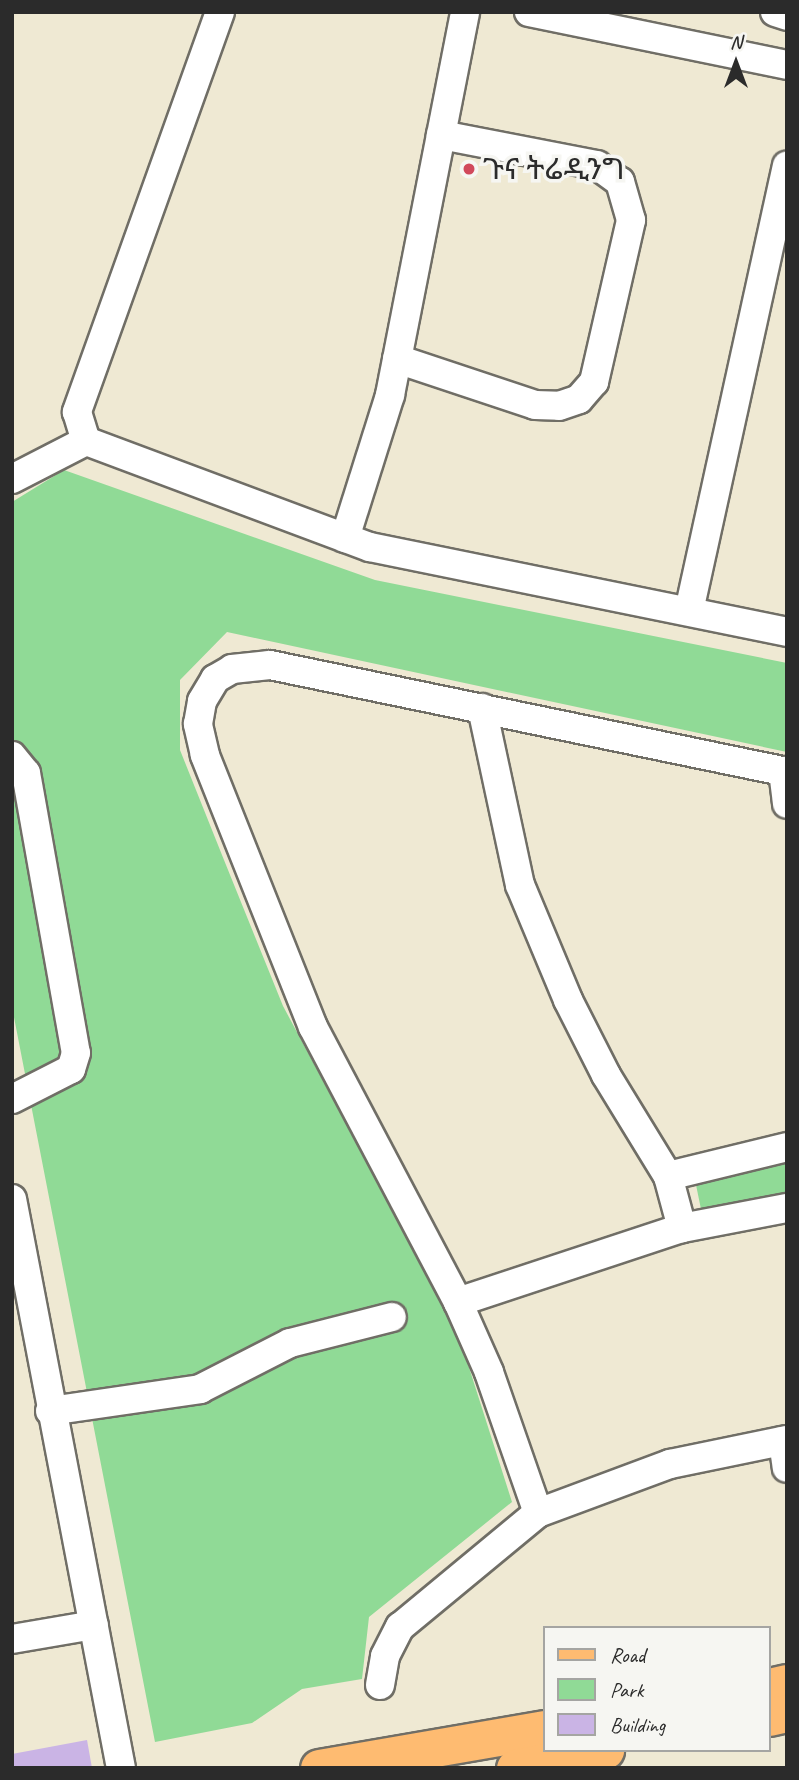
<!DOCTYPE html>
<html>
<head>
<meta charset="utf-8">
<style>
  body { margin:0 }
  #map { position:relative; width:799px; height:1780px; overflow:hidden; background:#efe9d3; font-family:Caveat,"Noto Sans Ethiopic",sans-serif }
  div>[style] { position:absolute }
  .green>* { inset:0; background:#90da96 }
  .building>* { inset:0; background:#cab4e5 }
  .roads { filter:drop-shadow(2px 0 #706e66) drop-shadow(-2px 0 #706e66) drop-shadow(0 2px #706e66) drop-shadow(0 -2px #706e66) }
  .minor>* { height:28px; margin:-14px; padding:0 14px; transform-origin:14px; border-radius:14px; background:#fff }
  .major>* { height:37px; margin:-18.5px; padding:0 18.5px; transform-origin:18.5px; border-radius:18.5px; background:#febb71 }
  .dots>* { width:19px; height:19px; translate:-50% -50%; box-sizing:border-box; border:4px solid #f6f6f2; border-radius:50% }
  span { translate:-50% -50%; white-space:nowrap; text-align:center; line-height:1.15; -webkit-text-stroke:7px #f6f6f2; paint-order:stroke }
  .poi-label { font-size:30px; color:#2b2b2b }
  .left { translate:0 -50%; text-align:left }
  .frame { position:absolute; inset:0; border:14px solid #2b2b2b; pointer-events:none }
  .legend { position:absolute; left:543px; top:1626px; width:228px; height:126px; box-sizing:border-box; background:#f6f6f2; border:2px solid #a5a5a2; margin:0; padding:9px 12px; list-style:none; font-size:21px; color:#2b2b2b }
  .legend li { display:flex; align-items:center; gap:14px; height:35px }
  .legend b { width:35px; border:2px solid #a5a5a2 }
  .north { position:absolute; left:701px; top:28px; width:70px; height:70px; -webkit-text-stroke:5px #f6f6f2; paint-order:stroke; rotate:0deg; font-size:19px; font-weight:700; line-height:28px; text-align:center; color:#2b2b2b }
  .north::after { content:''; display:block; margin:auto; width:24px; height:32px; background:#2b2b2b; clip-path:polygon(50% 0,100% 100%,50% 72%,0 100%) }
</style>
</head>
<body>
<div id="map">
  <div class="green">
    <i style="clip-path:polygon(64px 470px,375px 580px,787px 663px,787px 752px,227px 632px,180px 680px,180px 750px,224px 860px,283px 1006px,458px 1333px,512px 1502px,369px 1617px,362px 1679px,302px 1689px,252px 1723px,155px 1742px,12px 1007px,12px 502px)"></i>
    <i style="clip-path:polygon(787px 1162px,787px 1197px,702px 1214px,695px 1180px)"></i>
  </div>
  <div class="building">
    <i style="clip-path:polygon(87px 1740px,92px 1768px,12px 1768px,12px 1754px)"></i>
  </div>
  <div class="roads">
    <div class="minor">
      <i style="left:220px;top:12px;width:425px;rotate:109.7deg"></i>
      <i style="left:77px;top:412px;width:30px;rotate:73deg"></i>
      <i style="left:86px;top:441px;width:303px;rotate:20.5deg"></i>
      <i style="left:370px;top:547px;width:426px;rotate:11.5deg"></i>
      <i style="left:529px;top:12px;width:263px;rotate:11.6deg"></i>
      <i style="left:775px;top:12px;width:13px;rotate:18deg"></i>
      <i style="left:397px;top:359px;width:145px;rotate:18.4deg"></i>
      <i style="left:535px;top:405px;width:24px;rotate:2deg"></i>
      <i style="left:559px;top:406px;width:21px;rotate:-19deg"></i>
      <i style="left:579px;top:399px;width:23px;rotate:-49deg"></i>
      <i style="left:594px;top:382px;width:166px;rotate:-77.1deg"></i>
      <i style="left:631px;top:220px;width:40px;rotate:-106deg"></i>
      <i style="left:620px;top:182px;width:29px;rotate:-144deg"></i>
      <i style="left:597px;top:165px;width:159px;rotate:-169.1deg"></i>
      <i style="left:12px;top:479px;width:83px;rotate:-27.2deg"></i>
      <i style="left:345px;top:538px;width:150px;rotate:-72.5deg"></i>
      <i style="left:390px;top:395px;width:390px;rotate:-78.9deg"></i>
      <i style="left:689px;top:611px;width:456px;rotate:-77.6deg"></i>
      <i style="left:482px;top:708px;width:181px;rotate:77.9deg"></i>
      <i style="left:520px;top:885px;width:125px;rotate:67.3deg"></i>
      <i style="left:568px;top:1000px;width:84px;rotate:63.1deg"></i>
      <i style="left:606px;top:1075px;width:119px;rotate:58.5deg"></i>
      <i style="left:668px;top:1176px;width:54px;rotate:74.9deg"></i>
      <i style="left:12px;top:756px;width:22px;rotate:51deg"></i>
      <i style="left:26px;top:773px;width:284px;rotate:79.9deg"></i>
      <i style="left:76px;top:1053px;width:17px;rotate:107deg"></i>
      <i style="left:71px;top:1069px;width:66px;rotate:153deg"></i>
      <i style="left:783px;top:771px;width:33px;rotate:83deg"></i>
      <i style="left:668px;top:1176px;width:122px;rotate:-13.7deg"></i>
      <i style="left:12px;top:1199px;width:579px;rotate:79.16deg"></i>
      <i style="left:458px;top:1302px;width:236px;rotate:-18.3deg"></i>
      <i style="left:682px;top:1228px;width:107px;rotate:-10.8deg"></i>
      <i style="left:50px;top:1411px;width:152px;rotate:-8.3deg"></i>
      <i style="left:200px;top:1389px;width:101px;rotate:-27.1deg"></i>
      <i style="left:290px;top:1343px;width:105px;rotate:-14.3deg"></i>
      <i style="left:783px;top:1441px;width:27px;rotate:82deg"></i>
      <i style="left:538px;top:1513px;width:149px;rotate:-109.2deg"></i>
      <i style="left:489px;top:1372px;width:77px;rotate:-113.9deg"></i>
      <i style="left:458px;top:1302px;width:311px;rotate:-117.8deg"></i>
      <i style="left:313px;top:1027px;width:293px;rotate:-111.7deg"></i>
      <i style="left:205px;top:755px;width:32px;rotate:-103deg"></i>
      <i style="left:198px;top:724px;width:23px;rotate:-80deg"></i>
      <i style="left:202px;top:701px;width:26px;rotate:-59deg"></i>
      <i style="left:215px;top:679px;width:20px;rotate:-30deg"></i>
      <i style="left:232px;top:669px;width:38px;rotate:-6deg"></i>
      <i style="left:270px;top:665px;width:528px;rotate:11.69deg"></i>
      <i style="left:12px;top:1639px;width:83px;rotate:-9.7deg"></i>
      <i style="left:380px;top:1685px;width:29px;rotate:-80deg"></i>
      <i style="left:385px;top:1656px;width:33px;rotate:-63deg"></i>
      <i style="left:400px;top:1627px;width:179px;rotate:-39.6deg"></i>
      <i style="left:538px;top:1513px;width:141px;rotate:-20.4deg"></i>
      <i style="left:670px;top:1464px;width:119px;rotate:-11.6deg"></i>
    </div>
    <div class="major">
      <i style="left:769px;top:1687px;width:18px;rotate:-13deg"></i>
      <i style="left:769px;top:1717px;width:18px;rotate:-13deg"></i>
      <i style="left:319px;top:1768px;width:229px;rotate:-9.8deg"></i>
      <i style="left:515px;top:1768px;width:92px;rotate:-11.3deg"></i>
    </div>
  </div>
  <div class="dots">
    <i style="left:469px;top:169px;background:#d1495b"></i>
  </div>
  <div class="poi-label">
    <span class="left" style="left:483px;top:169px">ጉና ትሬዲንግ</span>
  </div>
  <div class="frame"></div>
  <ul class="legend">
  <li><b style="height:9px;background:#febb71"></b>Road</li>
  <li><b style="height:19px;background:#90da96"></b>Park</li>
  <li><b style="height:19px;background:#cab4e5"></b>Building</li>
  </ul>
  <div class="north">N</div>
</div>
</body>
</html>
